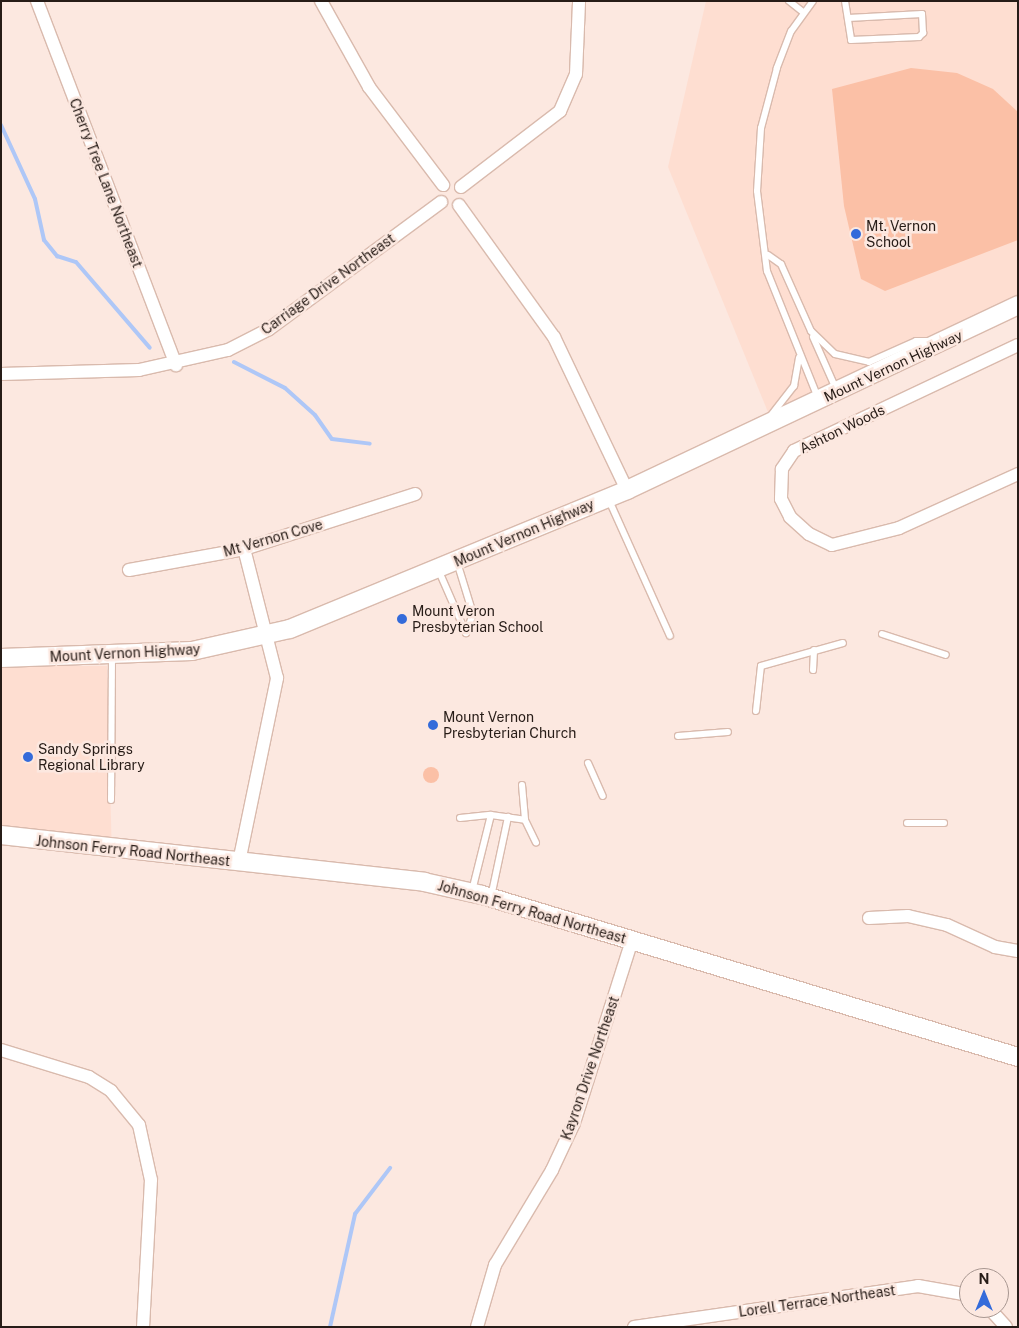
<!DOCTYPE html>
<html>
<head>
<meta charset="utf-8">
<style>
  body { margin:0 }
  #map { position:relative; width:1019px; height:1328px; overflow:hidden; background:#fce8e0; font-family:"Public Sans",sans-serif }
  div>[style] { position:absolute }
  .built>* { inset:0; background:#feded1 }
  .green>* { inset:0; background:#fbc0a6 }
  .round { border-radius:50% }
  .stream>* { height:4px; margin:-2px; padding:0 2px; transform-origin:2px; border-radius:2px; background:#aec7f7 }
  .roads { filter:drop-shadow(1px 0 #d9baad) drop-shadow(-1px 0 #d9baad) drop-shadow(0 1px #d9baad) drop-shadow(0 -1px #d9baad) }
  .lane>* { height:6px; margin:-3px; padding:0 3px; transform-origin:3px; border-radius:3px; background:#fff }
  .street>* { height:12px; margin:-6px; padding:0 6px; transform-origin:6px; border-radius:6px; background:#fff }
  .secondary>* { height:18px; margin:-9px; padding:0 9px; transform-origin:9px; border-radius:9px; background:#fff }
  .dots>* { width:14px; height:14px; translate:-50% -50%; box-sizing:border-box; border:2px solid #fce8e0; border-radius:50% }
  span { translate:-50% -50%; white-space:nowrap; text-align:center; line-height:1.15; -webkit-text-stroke:5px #fce8e0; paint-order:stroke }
  .street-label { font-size:14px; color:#271c17 }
  .poi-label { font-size:14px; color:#271c17 }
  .left { translate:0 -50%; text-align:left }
  .frame { position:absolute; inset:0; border:2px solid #271c17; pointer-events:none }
  .north { position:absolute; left:959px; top:1268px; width:50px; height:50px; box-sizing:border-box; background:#fce8e0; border:1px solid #a79690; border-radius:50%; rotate:0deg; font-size:14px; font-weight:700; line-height:20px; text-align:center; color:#271c17 }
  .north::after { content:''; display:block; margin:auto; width:18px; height:22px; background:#346bda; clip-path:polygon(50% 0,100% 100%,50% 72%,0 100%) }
</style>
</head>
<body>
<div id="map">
  <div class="built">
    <i style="clip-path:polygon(706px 1px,1018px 1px,1018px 300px,774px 427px,668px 167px)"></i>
    <i style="clip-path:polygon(1px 666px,107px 666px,112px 857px,1px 834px)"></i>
  </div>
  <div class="green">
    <i style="clip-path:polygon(911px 68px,957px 73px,993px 89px,1018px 112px,1018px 240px,885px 291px,861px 279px,844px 206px,832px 89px)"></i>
    <i class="round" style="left:423px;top:767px;width:16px;height:16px"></i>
  </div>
  <div class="stream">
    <i style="left:1px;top:125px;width:81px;rotate:65.3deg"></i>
    <i style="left:35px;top:199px;width:42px;rotate:77.6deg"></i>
    <i style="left:44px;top:240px;width:21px;rotate:51deg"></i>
    <i style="left:57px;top:256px;width:20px;rotate:18deg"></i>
    <i style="left:76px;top:262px;width:113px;rotate:49.3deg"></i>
    <i style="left:234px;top:362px;width:57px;rotate:27deg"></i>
    <i style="left:285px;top:388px;width:40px;rotate:42deg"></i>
    <i style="left:315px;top:415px;width:29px;rotate:55deg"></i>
    <i style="left:332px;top:439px;width:38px;rotate:7deg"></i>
    <i style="left:330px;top:1327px;width:116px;rotate:-77.5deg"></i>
    <i style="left:355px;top:1214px;width:58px;rotate:-52.7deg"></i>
  </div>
  <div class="roads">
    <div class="lane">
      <i style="left:789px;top:1px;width:18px;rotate:38deg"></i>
      <i style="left:813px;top:1px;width:37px;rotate:126deg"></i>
      <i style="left:791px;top:31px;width:40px;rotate:111deg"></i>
      <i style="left:777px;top:68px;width:62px;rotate:104.9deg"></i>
      <i style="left:761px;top:128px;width:63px;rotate:93.6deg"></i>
      <i style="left:757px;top:191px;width:81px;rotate:82.9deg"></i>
      <i style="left:767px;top:271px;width:137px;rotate:68.1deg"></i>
      <i style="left:845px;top:1px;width:39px;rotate:81deg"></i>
      <i style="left:851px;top:40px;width:68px;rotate:-2.5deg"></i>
      <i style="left:919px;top:37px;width:6px;rotate:-45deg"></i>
      <i style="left:923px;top:33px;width:19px;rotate:-93deg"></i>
      <i style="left:922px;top:14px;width:74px;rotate:176.9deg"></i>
      <i style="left:768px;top:255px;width:16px;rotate:35deg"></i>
      <i style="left:781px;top:264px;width:73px;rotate:65.9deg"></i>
      <i style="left:811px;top:331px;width:33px;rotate:44deg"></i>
      <i style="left:835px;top:354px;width:35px;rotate:13deg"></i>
      <i style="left:869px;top:362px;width:51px;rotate:-24.1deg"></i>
      <i style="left:916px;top:341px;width:12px"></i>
      <i style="left:813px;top:337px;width:57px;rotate:66.1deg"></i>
      <i style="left:772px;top:414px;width:36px;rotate:-52deg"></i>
      <i style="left:794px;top:386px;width:29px;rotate:-80deg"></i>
      <i style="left:608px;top:498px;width:151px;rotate:65.8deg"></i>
      <i style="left:438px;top:569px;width:70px;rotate:66.4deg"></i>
      <i style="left:466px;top:633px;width:20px;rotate:-70deg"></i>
      <i style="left:473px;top:614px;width:54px;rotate:-107.1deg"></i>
      <i style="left:882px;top:634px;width:67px;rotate:18.2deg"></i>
      <i style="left:813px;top:670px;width:20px;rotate:-87deg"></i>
      <i style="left:756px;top:711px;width:45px;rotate:-83.7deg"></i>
      <i style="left:761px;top:666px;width:85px;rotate:-15.7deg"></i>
      <i style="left:678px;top:736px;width:50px;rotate:-4.6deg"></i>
      <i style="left:588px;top:763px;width:36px;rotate:66deg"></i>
      <i style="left:522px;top:785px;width:35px;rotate:85deg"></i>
      <i style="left:525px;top:820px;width:25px;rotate:64deg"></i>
      <i style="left:111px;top:800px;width:144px;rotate:-89.6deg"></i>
      <i style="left:460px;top:818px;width:31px;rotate:-6deg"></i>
      <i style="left:491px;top:815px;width:34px;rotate:8deg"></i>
      <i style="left:907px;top:823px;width:37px"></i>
      <i style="left:472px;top:891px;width:78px;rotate:-76deg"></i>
      <i style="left:491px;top:897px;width:82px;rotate:-78deg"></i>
    </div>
    <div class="street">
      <i style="left:37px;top:1px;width:390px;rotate:69.1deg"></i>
      <i style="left:321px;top:1px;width:98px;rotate:60.8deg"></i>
      <i style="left:369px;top:87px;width:123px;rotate:52.9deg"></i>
      <i style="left:461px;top:187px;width:125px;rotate:-37.5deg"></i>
      <i style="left:560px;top:111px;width:40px;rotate:-66.6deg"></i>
      <i style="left:576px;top:74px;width:73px;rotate:-87.6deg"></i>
      <i style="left:459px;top:205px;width:163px;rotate:54.3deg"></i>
      <i style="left:554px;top:337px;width:170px;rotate:64.5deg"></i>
      <i style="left:1018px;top:345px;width:248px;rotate:154.7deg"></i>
      <i style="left:794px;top:451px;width:22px;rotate:124deg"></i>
      <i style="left:782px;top:469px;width:30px;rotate:92deg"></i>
      <i style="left:781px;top:499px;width:20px;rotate:63deg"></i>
      <i style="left:790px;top:517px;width:25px;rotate:42deg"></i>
      <i style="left:809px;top:534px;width:25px;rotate:26deg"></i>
      <i style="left:832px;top:545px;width:69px;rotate:-14.2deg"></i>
      <i style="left:899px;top:528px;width:131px;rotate:-24.4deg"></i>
      <i style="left:1px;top:374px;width:138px;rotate:-1.7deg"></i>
      <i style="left:139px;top:370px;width:91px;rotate:-12.7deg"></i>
      <i style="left:228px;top:350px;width:46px;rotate:-27.1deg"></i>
      <i style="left:269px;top:329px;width:214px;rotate:-36.4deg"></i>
      <i style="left:129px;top:570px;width:117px;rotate:-10.3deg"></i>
      <i style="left:244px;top:549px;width:180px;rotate:-17.8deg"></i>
      <i style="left:239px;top:862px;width:188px;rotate:-78.3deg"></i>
      <i style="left:277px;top:678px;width:133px;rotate:-104.3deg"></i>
      <i style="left:869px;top:918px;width:39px;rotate:-3deg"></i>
      <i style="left:908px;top:916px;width:40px;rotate:13deg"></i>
      <i style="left:947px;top:925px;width:53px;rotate:24.6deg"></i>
      <i style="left:995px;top:947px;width:23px;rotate:10deg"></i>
      <i style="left:1px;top:1050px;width:92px;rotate:17.1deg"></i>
      <i style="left:89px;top:1077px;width:26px;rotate:32deg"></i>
      <i style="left:111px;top:1091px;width:44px;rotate:50.5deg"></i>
      <i style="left:139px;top:1125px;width:56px;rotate:77.7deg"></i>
      <i style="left:151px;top:1180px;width:147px;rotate:93.1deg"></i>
      <i style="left:989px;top:1308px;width:25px;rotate:48deg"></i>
      <i style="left:477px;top:1327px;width:65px;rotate:-73.8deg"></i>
      <i style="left:495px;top:1265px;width:111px;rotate:-59deg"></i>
      <i style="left:552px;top:1170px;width:52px;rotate:-64.9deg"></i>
      <i style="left:574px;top:1123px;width:192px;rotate:-72.4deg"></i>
      <i style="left:634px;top:1327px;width:287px;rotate:-8.2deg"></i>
      <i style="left:918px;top:1286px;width:52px;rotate:10deg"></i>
    </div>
    <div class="secondary">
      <i style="left:1px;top:658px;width:191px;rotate:-2.1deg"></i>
      <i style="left:192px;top:651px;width:100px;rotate:-12.7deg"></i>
      <i style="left:290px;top:629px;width:365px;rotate:-22.4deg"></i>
      <i style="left:627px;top:490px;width:433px;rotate:-25.3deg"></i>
      <i style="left:1px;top:835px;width:426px;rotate:6.3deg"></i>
      <i style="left:424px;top:882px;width:59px;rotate:12.6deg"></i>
      <i style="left:482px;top:895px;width:560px;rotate:16.82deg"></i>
    </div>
  </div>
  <div class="dots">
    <i style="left:856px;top:234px;background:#346bda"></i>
    <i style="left:402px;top:619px;background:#346bda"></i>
    <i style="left:433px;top:725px;background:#346bda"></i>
    <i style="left:28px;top:757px;background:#346bda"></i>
  </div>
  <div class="street-label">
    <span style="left:106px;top:183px;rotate:69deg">Cherry Tree Lane Northeast</span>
    <span style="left:328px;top:284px;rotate:-36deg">Carriage Drive Northeast</span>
    <span style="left:893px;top:366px;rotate:-25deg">Mount Vernon Highway</span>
    <span style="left:842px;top:429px;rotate:-26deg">Ashton Woods</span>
    <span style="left:524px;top:533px;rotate:-23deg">Mount Vernon Highway</span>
    <span style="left:273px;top:538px;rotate:-16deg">Mt Vernon Cove</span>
    <span style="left:125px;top:653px;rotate:-3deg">Mount Vernon Highway</span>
    <span style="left:133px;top:851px;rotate:6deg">Johnson Ferry Road Northeast</span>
    <span style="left:532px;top:912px;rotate:16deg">Johnson Ferry Road Northeast</span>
    <span style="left:590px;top:1068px;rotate:-71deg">Kayron Drive Northeast</span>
    <span style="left:817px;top:1301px;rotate:-8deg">Lorell Terrace Northeast</span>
  </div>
  <div class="poi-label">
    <span class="left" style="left:866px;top:234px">Mt. Vernon<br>School</span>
    <span class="left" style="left:412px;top:619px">Mount Veron<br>Presbyterian School</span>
    <span class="left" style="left:443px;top:725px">Mount Vernon<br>Presbyterian Church</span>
    <span class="left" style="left:38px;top:757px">Sandy Springs<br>Regional Library</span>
  </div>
  <div class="frame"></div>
  <div class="north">N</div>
</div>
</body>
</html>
